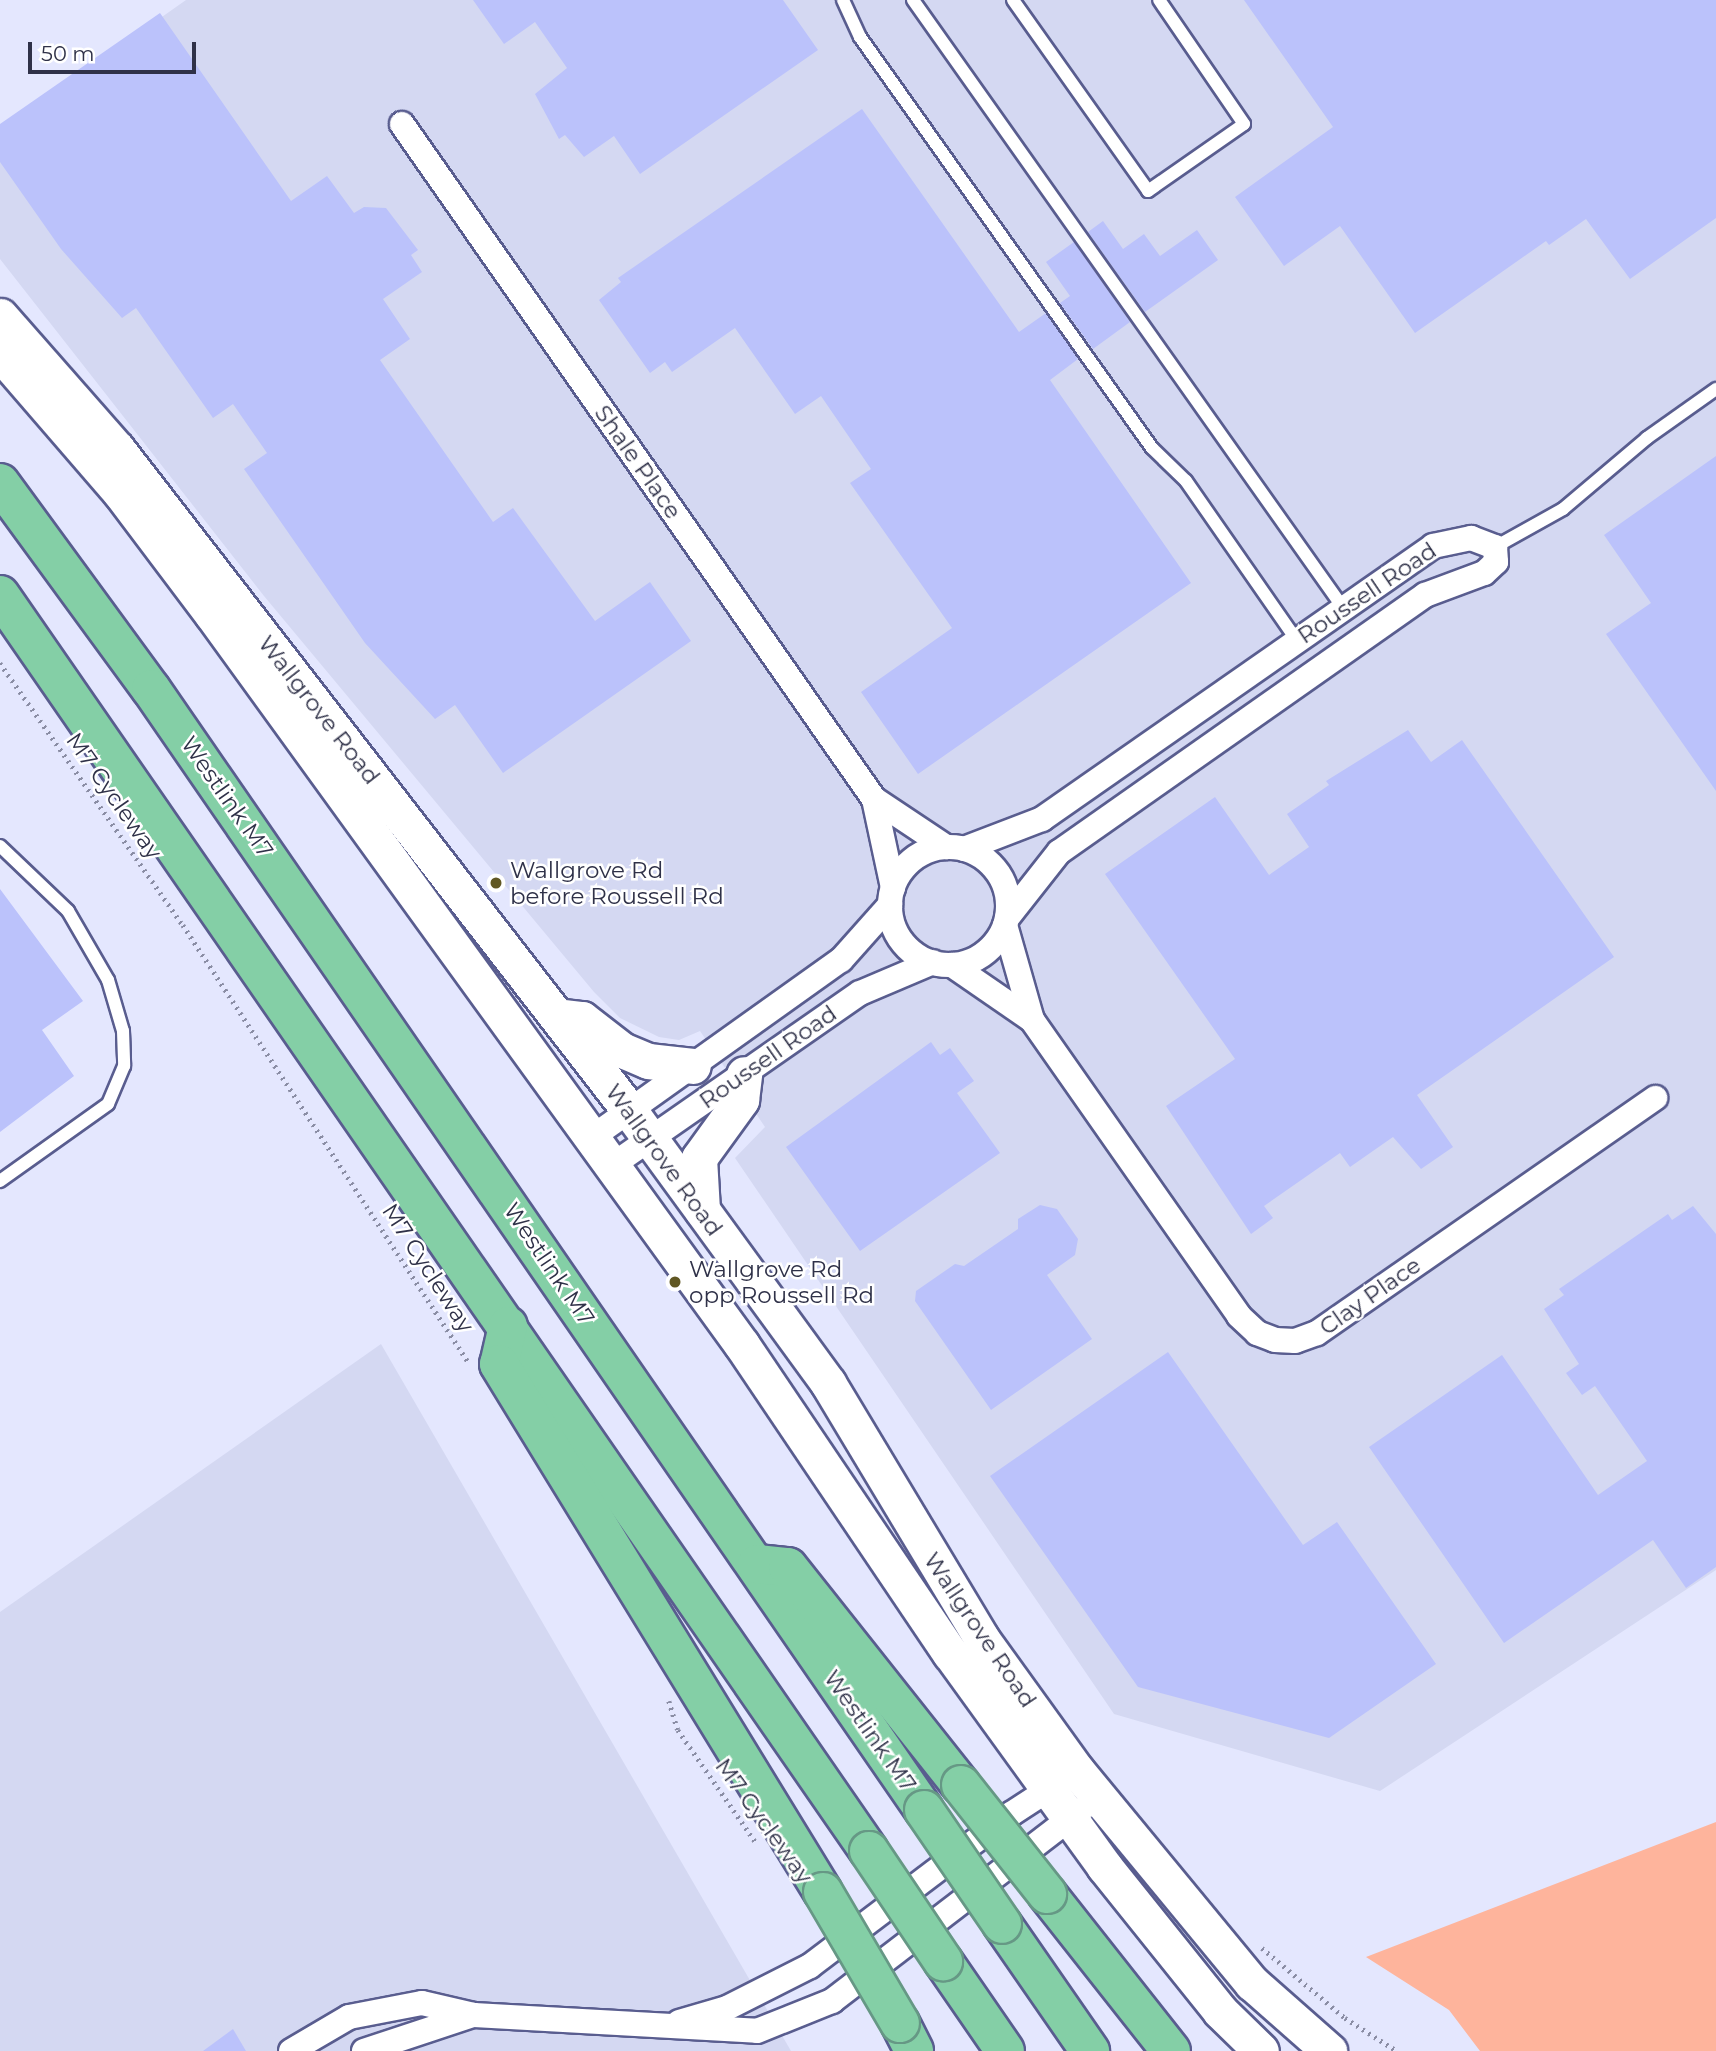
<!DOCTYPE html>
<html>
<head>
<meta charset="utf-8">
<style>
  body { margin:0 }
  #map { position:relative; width:1716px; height:2051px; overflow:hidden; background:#e4e7fe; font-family:Montserrat,sans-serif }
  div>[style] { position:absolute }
  .built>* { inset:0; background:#d4d8f2 }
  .green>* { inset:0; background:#feb49c }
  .building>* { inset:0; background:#bbc2fb }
  .path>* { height:4.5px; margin-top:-2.25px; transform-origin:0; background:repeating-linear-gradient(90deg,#8a8da4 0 2px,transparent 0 7px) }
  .roads { filter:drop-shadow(2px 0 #595d8f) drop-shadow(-2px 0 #595d8f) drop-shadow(0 2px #595d8f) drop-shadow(0 -2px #595d8f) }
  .lane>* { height:12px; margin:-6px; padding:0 6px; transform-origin:6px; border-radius:6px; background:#fff }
  .street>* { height:24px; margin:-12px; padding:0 12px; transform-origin:12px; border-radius:12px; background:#fff }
  .street>.ring { margin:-12px; padding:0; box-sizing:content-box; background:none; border:24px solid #fff; border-radius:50% }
  .secondary>* { height:35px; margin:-17.5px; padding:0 17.5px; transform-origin:17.5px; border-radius:17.5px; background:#fff }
  .highway>* { height:38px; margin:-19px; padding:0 19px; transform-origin:19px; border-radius:19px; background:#84cfa6 }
  .bridges { filter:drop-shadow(2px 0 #669885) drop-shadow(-2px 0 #669885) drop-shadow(0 2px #669885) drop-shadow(0 -2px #669885) }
  .highway-bridge>* { height:38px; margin:-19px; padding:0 19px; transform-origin:19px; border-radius:19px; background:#84cfa6 }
  .dots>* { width:19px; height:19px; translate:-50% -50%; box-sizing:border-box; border:4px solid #fff; border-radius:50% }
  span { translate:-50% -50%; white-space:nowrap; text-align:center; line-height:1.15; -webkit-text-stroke:5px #fff; paint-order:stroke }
  .street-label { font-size:23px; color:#2f3148 }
  .poi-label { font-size:23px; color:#2f3148 }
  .left { translate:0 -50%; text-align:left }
  .scale { position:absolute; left:28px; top:42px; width:168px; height:32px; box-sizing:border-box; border:4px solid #2f3148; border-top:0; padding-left:9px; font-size:21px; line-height:24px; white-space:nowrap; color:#2f3148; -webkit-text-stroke:5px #fff; paint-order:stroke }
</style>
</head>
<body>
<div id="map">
  <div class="built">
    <i style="clip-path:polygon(186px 0,1716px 0,1716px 1570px,1380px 1791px,1114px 1714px,735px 1158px,765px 1127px,700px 1031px,679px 1040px,659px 1037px,620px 1018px,594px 992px,264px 596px,0 259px,0 131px)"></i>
    <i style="clip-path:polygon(381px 1344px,791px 2051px,0 2051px,0 1612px)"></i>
  </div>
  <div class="green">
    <i style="clip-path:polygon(1716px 1822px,1716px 2051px,1480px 2051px,1449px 2010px,1366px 1957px)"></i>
  </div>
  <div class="building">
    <i style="clip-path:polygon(473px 0,783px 0,818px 50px,640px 174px,614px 136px,584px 157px,565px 135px,559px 139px,535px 94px,567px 68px,535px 22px,504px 44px)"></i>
    <i style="clip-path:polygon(1244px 0,1716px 0,1716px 218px,1630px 279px,1586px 219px,1549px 245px,1546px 241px,1415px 333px,1340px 226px,1284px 266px,1235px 197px,1333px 127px)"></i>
    <i style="clip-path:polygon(160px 13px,291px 201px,327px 176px,354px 213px,364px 207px,386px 208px,418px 250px,411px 255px,422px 272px,383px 299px,410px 339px,380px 360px,493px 522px,513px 508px,595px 621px,650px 582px,691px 641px,503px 773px,455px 705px,435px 719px,365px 643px,244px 469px,267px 453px,233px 404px,213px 418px,136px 308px,122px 318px,61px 249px,0 162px,0 124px)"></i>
    <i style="clip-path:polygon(862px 109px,1019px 332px,1046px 313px,1078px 359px,1050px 380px,1191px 583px,918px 774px,861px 692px,952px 628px,850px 483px,871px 469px,821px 396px,795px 414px,735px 328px,672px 372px,665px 362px,650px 373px,599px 300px,621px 282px,618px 278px)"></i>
    <i style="clip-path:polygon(1103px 221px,1123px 249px,1144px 234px,1160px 256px,1197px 230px,1218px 260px,1145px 312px,1088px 232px)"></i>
    <i style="clip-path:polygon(1074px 242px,1130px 322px,1093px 349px,1060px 303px,1070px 296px,1046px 262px)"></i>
    <i style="clip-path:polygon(1716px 456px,1716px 791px,1606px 634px,1651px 603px,1604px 535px)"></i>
    <i style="clip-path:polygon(1408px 730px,1431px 762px,1462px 740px,1614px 957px,1417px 1095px,1453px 1147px,1421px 1169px,1393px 1137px,1350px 1167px,1340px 1153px,1264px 1206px,1273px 1218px,1251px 1234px,1166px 1106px,1235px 1059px,1105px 874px,1215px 797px,1269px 875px,1309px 847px,1287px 814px,1329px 785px,1326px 781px)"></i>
    <i style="clip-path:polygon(0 889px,83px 1001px,42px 1030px,74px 1076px,0 1132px)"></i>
    <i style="clip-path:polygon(931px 1042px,940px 1055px,950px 1048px,974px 1081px,957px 1093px,1000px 1153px,860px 1251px,786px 1147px)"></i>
    <i style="clip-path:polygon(1040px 1205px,1057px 1209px,1078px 1239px,1075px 1255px,1047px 1275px,1092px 1339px,991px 1410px,915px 1301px,916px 1291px,955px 1264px,964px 1266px,1018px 1229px,1018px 1219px)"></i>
    <i style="clip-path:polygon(1693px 1206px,1716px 1234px,1716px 1567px,1686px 1588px,1653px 1540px,1504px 1643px,1369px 1447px,1502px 1355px,1598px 1495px,1647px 1461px,1595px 1386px,1582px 1395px,1566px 1373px,1579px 1364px,1544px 1309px,1564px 1295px,1559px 1289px,1668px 1214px,1672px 1220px)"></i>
    <i style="clip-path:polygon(1168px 1352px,1303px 1545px,1337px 1522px,1436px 1664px,1329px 1738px,1138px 1687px,990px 1476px)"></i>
    <i style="clip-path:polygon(233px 2029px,246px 2051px,203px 2051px)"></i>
  </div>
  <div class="path">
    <i style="left:0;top:663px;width:320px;rotate:55.1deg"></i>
    <i style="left:183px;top:925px;width:523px;rotate:56.86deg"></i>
    <i style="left:669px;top:1701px;width:30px;rotate:73deg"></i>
    <i style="left:678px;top:1730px;width:139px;rotate:55.3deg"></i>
    <i style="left:1262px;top:1948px;width:109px;rotate:40.1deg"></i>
    <i style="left:1345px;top:2018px;width:62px;rotate:32.4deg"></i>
  </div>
  <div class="roads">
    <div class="lane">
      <i style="left:843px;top:0;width:41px;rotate:65.3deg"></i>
      <i style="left:860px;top:37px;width:504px;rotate:54.61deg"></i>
      <i style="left:1152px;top:448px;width:47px;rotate:44.1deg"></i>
      <i style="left:1186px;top:481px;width:195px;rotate:55.2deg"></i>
      <i style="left:913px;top:0;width:746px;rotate:54.71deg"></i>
      <i style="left:1013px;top:0;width:234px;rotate:54.7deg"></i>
      <i style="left:1148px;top:191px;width:117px;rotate:-34.9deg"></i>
      <i style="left:1244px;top:124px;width:150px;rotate:-124.4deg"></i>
      <i style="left:1495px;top:547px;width:78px;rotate:-29.2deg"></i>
      <i style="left:1563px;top:509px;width:110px;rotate:-40.2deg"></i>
      <i style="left:1647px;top:438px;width:85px;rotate:-35.4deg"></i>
      <i style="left:0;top:846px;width:94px;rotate:43.7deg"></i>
      <i style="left:68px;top:911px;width:80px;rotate:59.9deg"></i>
      <i style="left:108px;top:980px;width:53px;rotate:73.6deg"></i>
      <i style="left:123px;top:1031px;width:35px;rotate:88deg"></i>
      <i style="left:124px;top:1066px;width:41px;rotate:112.8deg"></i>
      <i style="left:108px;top:1104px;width:133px;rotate:144.5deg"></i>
    </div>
    <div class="street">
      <i style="left:402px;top:124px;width:824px;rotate:55.04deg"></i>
      <i style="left:874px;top:799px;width:87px;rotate:33.7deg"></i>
      <i style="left:874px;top:799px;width:91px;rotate:77.9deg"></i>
      <i class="ring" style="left:890px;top:847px;width:94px;height:94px"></i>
      <i style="left:964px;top:849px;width:84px;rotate:-21deg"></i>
      <i style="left:1042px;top:819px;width:477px;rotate:-34.9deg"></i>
      <i style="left:1433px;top:546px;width:39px;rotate:-12deg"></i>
      <i style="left:1471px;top:538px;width:26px;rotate:21deg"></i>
      <i style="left:1495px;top:547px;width:15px;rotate:86deg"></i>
      <i style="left:1496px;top:562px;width:16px;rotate:137deg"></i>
      <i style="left:1484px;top:573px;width:63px;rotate:159.6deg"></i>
      <i style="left:1425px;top:595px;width:447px;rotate:144.9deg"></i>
      <i style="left:1059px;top:852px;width:84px;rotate:128.2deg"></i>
      <i style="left:1005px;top:925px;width:99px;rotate:74.1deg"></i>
      <i style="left:1032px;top:1020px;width:361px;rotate:55deg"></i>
      <i style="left:1239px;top:1316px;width:25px;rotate:43deg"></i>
      <i style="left:1257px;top:1333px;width:19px;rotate:21deg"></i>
      <i style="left:1275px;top:1340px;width:20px;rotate:3deg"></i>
      <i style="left:1295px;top:1341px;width:23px;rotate:-20deg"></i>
      <i style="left:1317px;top:1333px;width:412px;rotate:-34.8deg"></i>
      <i style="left:952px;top:965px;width:97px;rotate:34.5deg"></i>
      <i style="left:591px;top:1138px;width:307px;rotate:-35.5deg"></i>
      <i style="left:841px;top:960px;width:74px;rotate:-48.3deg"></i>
      <i style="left:611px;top:1166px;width:303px;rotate:-34.8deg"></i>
      <i style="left:860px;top:993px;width:79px;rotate:-23deg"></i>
      <i style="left:679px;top:2022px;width:50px;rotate:-16.3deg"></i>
      <i style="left:727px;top:2008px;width:93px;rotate:-26.8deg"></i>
      <i style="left:810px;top:1966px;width:252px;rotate:-37.1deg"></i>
      <i style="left:1011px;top:1814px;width:59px;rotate:-33.1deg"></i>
      <i style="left:291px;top:2051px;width:67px;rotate:-30.4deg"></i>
      <i style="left:349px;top:2017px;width:74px;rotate:-10.9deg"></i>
      <i style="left:422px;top:2003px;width:53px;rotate:13deg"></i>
      <i style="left:474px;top:2015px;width:283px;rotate:3.2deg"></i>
      <i style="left:757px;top:2031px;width:81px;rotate:-21.8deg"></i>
      <i style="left:832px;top:2001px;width:315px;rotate:-37.5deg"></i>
      <i style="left:364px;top:2051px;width:115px;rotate:-18.3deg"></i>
    </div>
    <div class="secondary">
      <i style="left:0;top:316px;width:177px;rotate:48.7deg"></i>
      <i style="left:117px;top:449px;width:836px;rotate:52.24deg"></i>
      <i style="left:629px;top:1110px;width:338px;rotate:53.9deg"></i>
      <i style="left:828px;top:1383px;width:297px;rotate:59deg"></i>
      <i style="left:981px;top:1638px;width:164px;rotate:54.2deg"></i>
      <i style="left:1077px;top:1771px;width:275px;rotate:50.5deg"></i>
      <i style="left:1252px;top:1983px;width:103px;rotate:41.4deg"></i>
      <i style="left:0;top:353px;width:184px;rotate:49.2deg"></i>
      <i style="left:120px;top:492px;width:153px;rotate:53deg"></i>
      <i style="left:212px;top:614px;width:903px;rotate:54.06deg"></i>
      <i style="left:742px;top:1345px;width:372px;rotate:56deg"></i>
      <i style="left:950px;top:1653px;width:263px;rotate:54.1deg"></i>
      <i style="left:1104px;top:1866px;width:186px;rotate:51.3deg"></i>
      <i style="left:1220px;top:2011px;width:57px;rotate:44.3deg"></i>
      <i style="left:565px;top:1017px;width:17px;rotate:7deg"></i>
      <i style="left:582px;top:1019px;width:51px;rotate:37.8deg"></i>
      <i style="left:622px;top:1050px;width:28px;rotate:23deg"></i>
      <i style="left:648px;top:1061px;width:45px;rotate:6.3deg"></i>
      <i style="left:702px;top:1210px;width:52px;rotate:-93.3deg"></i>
      <i style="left:699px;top:1158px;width:72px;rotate:-54.1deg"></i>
      <i style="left:741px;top:1100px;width:26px;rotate:-83deg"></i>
    </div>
    <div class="highway">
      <i style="left:0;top:483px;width:255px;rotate:53.8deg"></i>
      <i style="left:151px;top:689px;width:1362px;rotate:55.41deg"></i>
      <i style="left:0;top:595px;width:1527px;rotate:55.32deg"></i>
      <i style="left:508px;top:1326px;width:39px;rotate:103deg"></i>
      <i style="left:499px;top:1364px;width:619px;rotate:58.47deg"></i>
      <i style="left:757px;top:1564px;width:31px;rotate:6deg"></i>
      <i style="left:788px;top:1567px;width:278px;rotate:51.6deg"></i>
      <i style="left:1047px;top:1894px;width:200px;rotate:51.7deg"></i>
      <i style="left:1002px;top:1924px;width:155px;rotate:55.3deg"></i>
      <i style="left:943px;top:1961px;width:109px;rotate:55.4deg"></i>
      <i style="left:900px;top:2023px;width:31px;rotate:63deg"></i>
    </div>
  </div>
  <div class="bridges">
    <div class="highway-bridge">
      <i style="left:961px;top:1785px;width:139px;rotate:51.7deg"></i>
      <i style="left:924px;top:1810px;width:138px;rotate:55.6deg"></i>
      <i style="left:869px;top:1851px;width:133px;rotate:56.1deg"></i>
      <i style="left:823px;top:1892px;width:152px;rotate:59.6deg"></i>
    </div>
  </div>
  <div class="dots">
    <i style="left:496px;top:883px;background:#605723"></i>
    <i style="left:675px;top:1282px;background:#605723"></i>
  </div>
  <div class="street-label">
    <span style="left:638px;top:462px;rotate:55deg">Shale Place</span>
    <span style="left:1367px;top:593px;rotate:-34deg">Roussell Road</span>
    <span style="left:319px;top:710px;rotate:52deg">Wallgrove Road</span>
    <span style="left:114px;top:796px;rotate:55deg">M7 Cycleway</span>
    <span style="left:227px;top:797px;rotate:55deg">Westlink M7</span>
    <span style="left:768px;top:1057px;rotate:-35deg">Roussell Road</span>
    <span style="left:664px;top:1160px;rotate:54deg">Wallgrove Road</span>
    <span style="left:549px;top:1264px;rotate:56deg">Westlink M7</span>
    <span style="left:428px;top:1268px;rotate:57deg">M7 Cycleway</span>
    <span style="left:1370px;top:1296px;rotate:-35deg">Clay Place</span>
    <span style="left:980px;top:1630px;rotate:56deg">Wallgrove Road</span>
    <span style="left:870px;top:1731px;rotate:55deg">Westlink M7</span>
    <span style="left:764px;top:1821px;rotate:54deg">M7 Cycleway</span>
  </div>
  <div class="poi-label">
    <span class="left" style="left:510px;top:883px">Wallgrove Rd<br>before Roussell Rd</span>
    <span class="left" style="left:689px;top:1282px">Wallgrove Rd<br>opp Roussell Rd</span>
  </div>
  <div class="scale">50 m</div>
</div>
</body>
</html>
